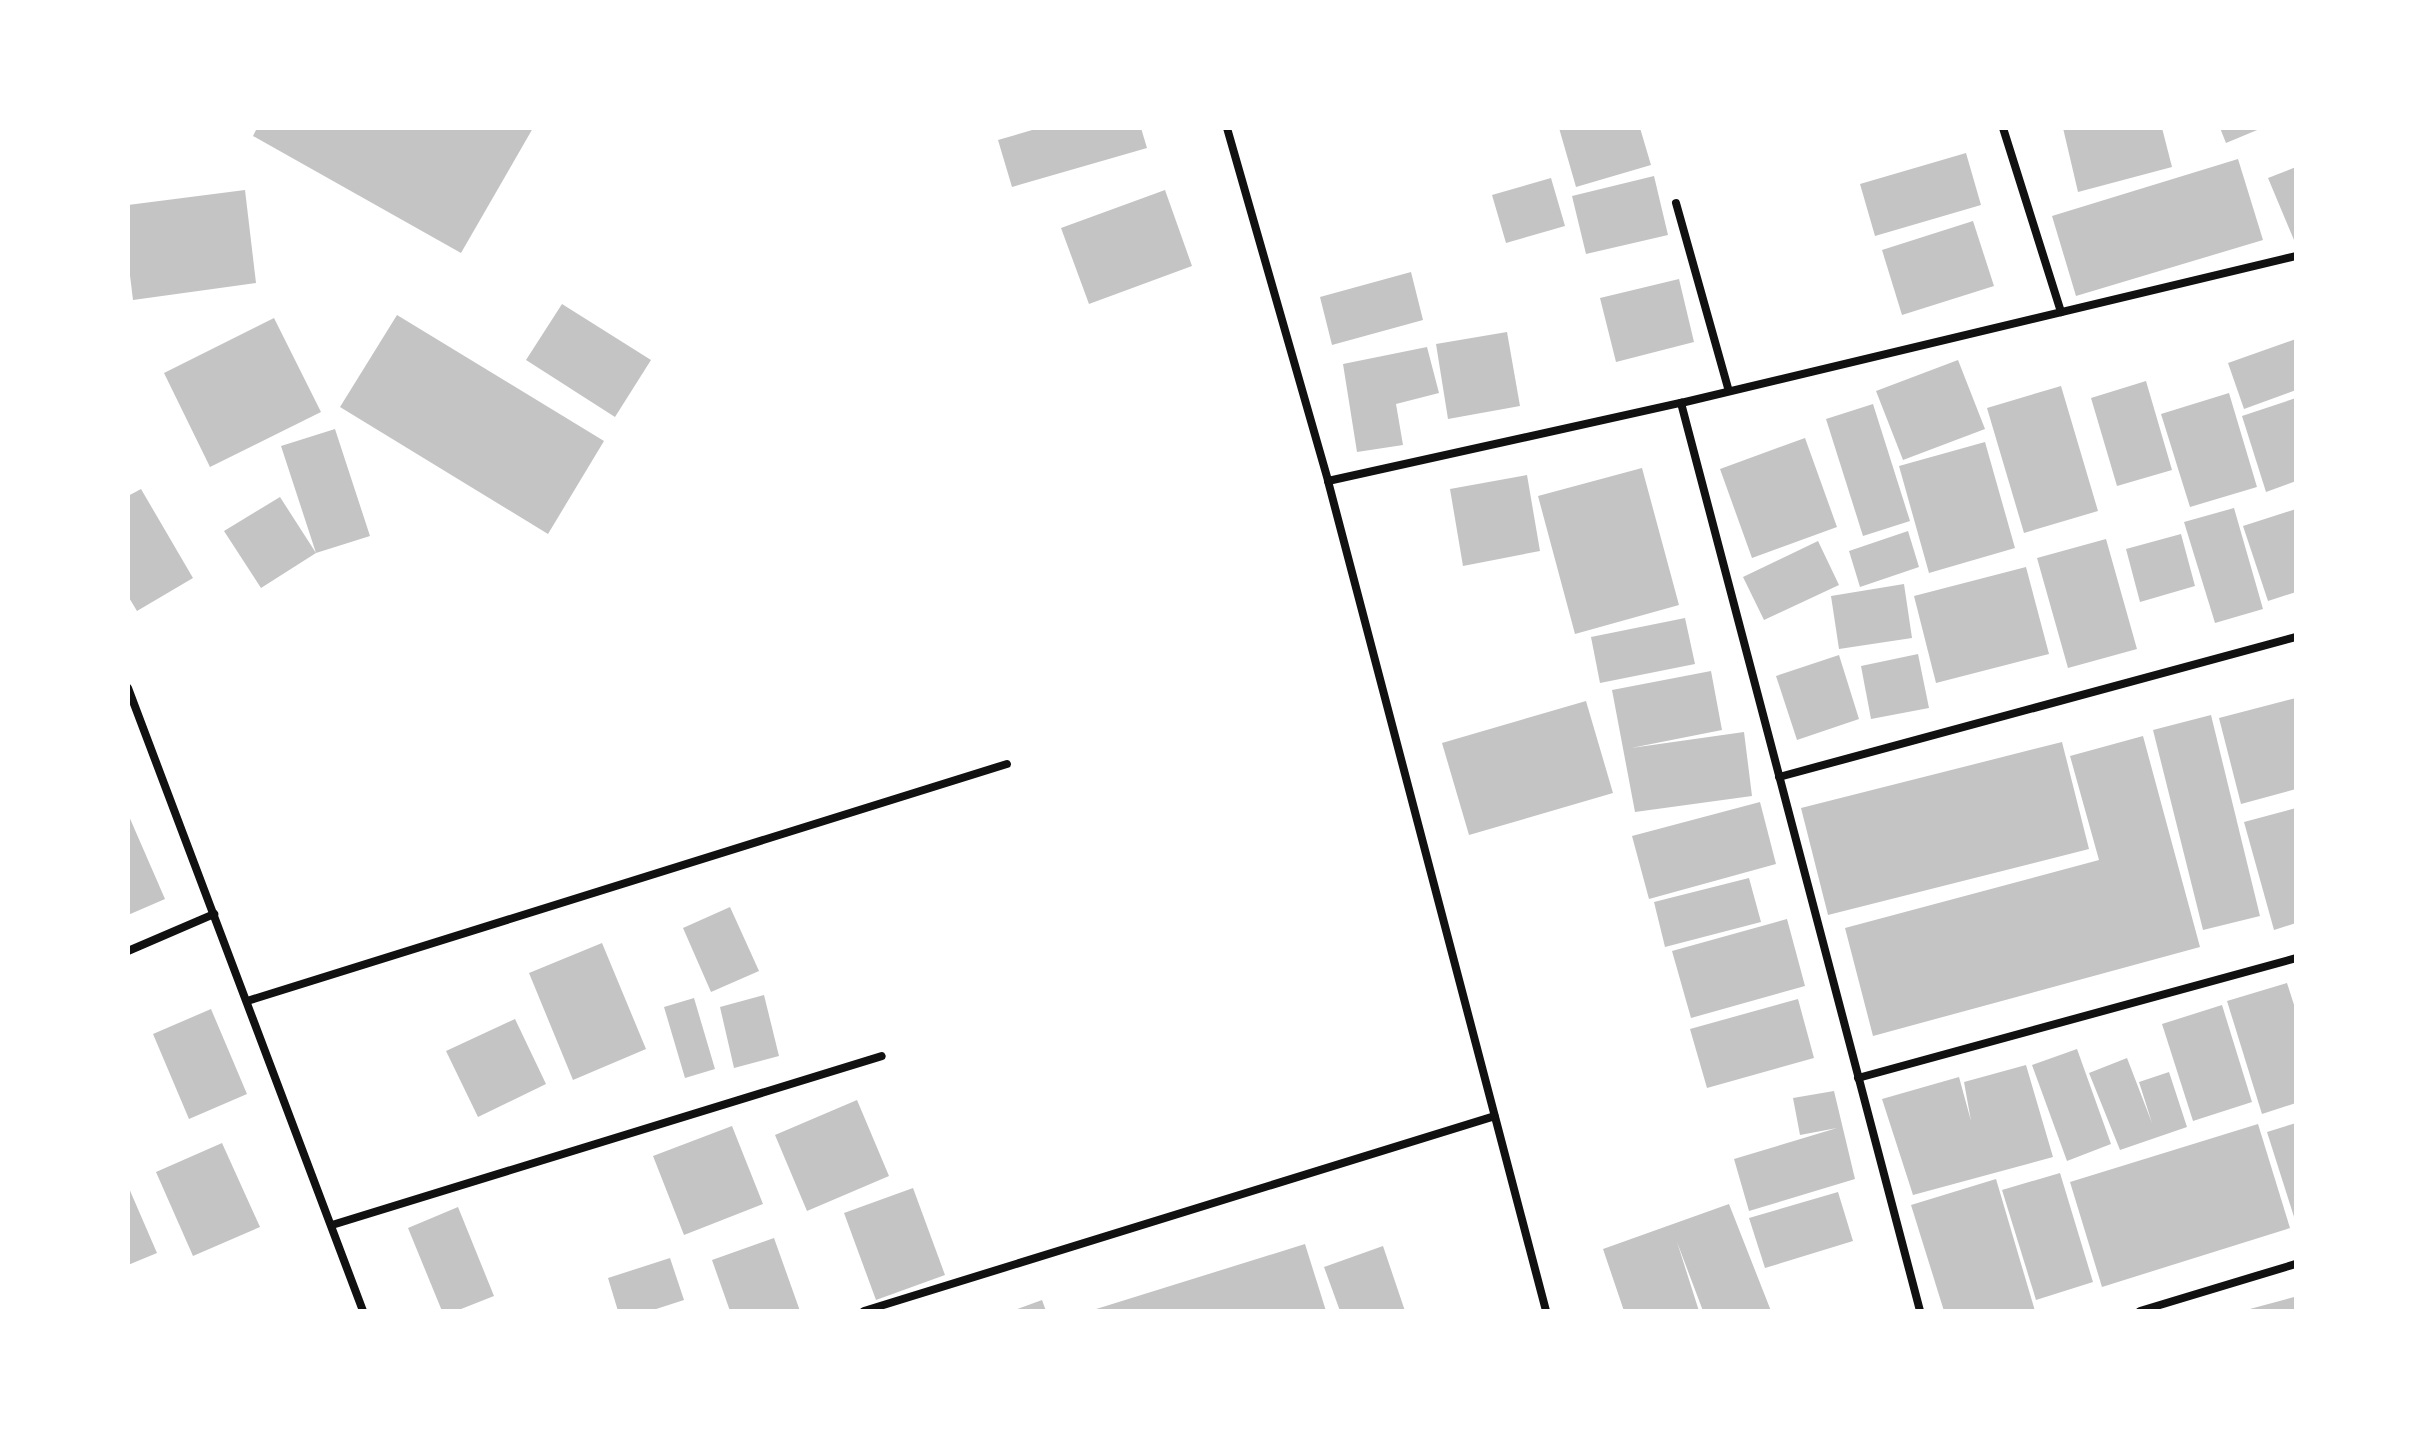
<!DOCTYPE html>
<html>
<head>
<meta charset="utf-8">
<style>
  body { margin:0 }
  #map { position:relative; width:2424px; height:1439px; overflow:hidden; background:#fff; font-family:"Fira Sans",sans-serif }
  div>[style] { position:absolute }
  .building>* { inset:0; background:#c4c4c4 }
  .minor>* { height:8px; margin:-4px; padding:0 4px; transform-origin:4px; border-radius:4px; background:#111 }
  span { translate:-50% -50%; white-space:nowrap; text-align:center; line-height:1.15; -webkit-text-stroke:8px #fff; paint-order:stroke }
  .frame { position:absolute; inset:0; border:130px solid #fff; pointer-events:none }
</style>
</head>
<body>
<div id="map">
  <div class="building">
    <i style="clip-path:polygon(257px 128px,533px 128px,461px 253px,253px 136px)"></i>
    <i style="clip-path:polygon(1039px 128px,1141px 128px,1147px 148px,1012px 187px,998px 140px)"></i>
    <i style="clip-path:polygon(1559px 128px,1640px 128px,1651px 165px,1576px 187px)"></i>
    <i style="clip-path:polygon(2063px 128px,2162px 128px,2172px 167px,2078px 192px)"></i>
    <i style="clip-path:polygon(2220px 128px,2262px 128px,2226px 143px)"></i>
    <i style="clip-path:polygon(1966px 153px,1981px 205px,1875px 236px,1860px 184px)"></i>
    <i style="clip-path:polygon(2238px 159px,2263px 240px,2076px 296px,2052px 216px)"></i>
    <i style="clip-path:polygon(2296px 167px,2296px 239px,2294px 240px,2268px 178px)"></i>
    <i style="clip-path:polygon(1654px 176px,1668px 235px,1586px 254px,1572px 196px)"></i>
    <i style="clip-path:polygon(1551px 178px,1565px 226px,1506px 243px,1492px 195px)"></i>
    <i style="clip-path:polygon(245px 190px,256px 283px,133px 300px,128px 259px,128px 205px)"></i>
    <i style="clip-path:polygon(1165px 190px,1192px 266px,1089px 304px,1061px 228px)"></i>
    <i style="clip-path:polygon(1973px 221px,1994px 286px,1902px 315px,1882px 250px)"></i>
    <i style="clip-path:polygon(1411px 272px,1423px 320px,1332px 345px,1320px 297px)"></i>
    <i style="clip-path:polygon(1679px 279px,1694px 342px,1616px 362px,1600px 298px)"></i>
    <i style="clip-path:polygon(562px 304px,651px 360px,615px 417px,526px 360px)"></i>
    <i style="clip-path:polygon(397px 315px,604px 441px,548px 534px,340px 407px)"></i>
    <i style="clip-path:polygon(274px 318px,321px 412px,210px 467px,164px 373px)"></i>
    <i style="clip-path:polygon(1507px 332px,1520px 406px,1448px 419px,1436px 344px)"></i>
    <i style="clip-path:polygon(2296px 339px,2296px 390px,2244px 409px,2228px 363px)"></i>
    <i style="clip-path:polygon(1427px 347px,1439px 393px,1396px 404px,1403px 445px,1357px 452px,1343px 364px)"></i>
    <i style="clip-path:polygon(1958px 360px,1985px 429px,1903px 460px,1876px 391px)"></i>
    <i style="clip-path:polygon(2146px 381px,2172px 470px,2117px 486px,2091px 398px)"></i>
    <i style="clip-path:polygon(2061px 386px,2098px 511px,2024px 533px,1987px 408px)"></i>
    <i style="clip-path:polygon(2229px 393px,2257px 487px,2190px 507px,2161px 414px)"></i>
    <i style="clip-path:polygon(2296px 398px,2296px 481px,2266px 492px,2242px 416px)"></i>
    <i style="clip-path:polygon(1873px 404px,1910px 521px,1863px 536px,1826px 419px)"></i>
    <i style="clip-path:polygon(335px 429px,370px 536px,316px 553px,261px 588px,224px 531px,280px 497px,316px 553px,281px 446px)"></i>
    <i style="clip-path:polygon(1805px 438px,1837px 527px,1752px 558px,1720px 469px)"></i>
    <i style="clip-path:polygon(1985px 442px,2015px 548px,1929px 573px,1899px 466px)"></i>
    <i style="clip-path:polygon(1642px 468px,1679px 605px,1575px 634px,1538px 496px)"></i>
    <i style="clip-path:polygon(1527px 475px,1540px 551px,1463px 566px,1450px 489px)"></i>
    <i style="clip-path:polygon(141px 489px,193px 578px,137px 611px,128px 596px,128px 496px)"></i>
    <i style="clip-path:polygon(2234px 508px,2263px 609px,2215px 623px,2184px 522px)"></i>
    <i style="clip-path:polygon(2296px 509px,2296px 592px,2268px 601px,2243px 526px)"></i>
    <i style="clip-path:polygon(1908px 531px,1919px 567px,1860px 587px,1849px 551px)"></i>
    <i style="clip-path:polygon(2181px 534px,2195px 586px,2140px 602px,2126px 549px)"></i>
    <i style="clip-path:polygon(2106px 539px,2137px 649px,2068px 668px,2037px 558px)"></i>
    <i style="clip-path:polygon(1818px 541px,1839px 585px,1764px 620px,1743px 577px)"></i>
    <i style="clip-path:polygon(2026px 567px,2049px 654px,1936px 683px,1914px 596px)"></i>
    <i style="clip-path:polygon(1904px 584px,1912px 638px,1839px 649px,1831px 596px)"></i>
    <i style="clip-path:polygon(1685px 618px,1695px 664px,1600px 683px,1591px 637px)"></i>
    <i style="clip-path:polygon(1918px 654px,1929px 708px,1871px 719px,1861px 666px)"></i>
    <i style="clip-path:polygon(1839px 655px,1859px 719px,1797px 740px,1776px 676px)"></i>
    <i style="clip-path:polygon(1711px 671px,1722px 730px,1631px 748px,1744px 732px,1752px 796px,1635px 812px,1612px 690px)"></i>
    <i style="clip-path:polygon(2296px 698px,2296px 789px,2241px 804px,2219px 718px)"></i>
    <i style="clip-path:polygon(1586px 701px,1613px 793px,1469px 835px,1442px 743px)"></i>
    <i style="clip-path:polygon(2211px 715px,2260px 916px,2203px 930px,2153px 730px)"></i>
    <i style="clip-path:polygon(2143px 736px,2200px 947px,1873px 1036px,1845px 928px,2099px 860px,2070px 756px)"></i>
    <i style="clip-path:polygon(2062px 742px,2089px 849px,1828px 915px,1801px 808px)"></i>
    <i style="clip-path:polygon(1760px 802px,1776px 864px,1649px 899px,1632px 836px)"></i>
    <i style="clip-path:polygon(2296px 808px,2296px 923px,2274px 930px,2244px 822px)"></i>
    <i style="clip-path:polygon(128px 814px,165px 899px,128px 915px)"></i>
    <i style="clip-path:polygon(1749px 878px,1761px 922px,1665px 947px,1654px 902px)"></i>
    <i style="clip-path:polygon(730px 907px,759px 971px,711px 992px,683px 928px)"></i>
    <i style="clip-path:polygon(1787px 919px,1805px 986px,1691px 1018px,1672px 951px)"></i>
    <i style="clip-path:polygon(602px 943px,646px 1049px,573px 1080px,529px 973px)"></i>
    <i style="clip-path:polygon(2287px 983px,2296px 1011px,2296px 1103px,2262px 1114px,2227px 1001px)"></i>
    <i style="clip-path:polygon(764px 995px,779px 1056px,734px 1068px,720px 1007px)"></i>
    <i style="clip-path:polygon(694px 998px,715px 1069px,685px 1078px,664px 1007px)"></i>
    <i style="clip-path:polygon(1798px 999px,1814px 1058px,1707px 1088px,1690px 1029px)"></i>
    <i style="clip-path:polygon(2222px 1005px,2252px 1102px,2193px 1121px,2162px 1024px)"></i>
    <i style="clip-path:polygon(211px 1009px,247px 1094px,189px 1119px,153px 1034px)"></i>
    <i style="clip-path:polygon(515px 1019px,546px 1084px,478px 1117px,446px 1051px)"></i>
    <i style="clip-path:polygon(2077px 1049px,2111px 1144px,2067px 1161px,2032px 1065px)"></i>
    <i style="clip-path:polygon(2127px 1058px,2152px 1123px,2139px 1082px,2169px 1072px,2187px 1127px,2120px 1150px,2089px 1073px)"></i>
    <i style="clip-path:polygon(2026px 1065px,2053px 1157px,1913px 1195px,1882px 1099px,1959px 1077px,1971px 1121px,1964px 1082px)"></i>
    <i style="clip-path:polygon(1834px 1091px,1855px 1179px,1749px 1211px,1734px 1159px,1837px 1128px,1800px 1135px,1793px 1098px)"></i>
    <i style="clip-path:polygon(857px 1100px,889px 1176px,807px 1211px,775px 1135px)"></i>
    <i style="clip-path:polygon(2296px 1123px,2296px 1219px,2295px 1220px,2267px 1132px)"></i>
    <i style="clip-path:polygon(2258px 1124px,2290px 1228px,2102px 1287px,2070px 1182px)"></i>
    <i style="clip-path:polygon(732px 1126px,763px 1204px,684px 1235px,653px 1156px)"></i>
    <i style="clip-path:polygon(222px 1143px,260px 1227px,193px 1256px,156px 1172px)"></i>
    <i style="clip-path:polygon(2060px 1173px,2093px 1282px,2036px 1300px,2002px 1190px)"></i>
    <i style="clip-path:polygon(1996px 1179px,2035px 1311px,1944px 1311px,1911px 1205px)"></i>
    <i style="clip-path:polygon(128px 1186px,157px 1253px,128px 1265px)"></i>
    <i style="clip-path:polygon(913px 1188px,945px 1275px,876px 1300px,844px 1213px)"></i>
    <i style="clip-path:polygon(1838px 1192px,1853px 1241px,1765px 1268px,1749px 1218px)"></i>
    <i style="clip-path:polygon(1729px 1204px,1771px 1311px,1703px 1311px,1677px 1242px,1699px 1311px,1624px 1311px,1603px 1249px)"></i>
    <i style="clip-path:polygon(458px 1207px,494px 1296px,456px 1311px,442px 1311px,408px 1228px)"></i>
    <i style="clip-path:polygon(774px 1238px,800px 1311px,730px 1311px,712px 1260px)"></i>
    <i style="clip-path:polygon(1305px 1244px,1326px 1311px,1093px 1311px,1093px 1310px)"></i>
    <i style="clip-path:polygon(1383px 1246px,1405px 1311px,1340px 1311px,1324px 1267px)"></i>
    <i style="clip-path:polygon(670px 1258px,684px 1300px,650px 1311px,618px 1311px,608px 1278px)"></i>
    <i style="clip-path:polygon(2294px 1297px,2296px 1311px,2246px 1311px,2246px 1310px)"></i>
    <i style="clip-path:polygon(1042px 1300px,1046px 1311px,1012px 1311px)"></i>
  </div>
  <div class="minor">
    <i style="left:1227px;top:128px;width:367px;rotate:74deg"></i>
    <i style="left:1328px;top:481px;width:858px;rotate:75.28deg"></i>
    <i style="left:2003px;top:128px;width:193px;rotate:72.5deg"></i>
    <i style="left:1676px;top:203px;width:195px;rotate:74.3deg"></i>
    <i style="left:1681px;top:403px;width:939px;rotate:75.25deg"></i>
    <i style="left:1328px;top:481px;width:362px;rotate:-12.5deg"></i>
    <i style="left:1681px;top:403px;width:632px;rotate:-13.44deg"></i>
    <i style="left:128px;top:688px;width:666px;rotate:69.33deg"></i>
    <i style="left:1779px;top:777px;width:536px;rotate:-15.15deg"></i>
    <i style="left:128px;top:951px;width:94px;rotate:-23.3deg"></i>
    <i style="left:247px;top:1001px;width:796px;rotate:-17.32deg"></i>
    <i style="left:1858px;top:1078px;width:454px;rotate:-15.3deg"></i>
    <i style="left:332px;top:1225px;width:575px;rotate:-17.08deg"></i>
    <i style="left:864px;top:1311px;width:660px;rotate:-17.17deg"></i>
    <i style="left:2140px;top:1311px;width:163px;rotate:-16.8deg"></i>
  </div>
  <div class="frame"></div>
</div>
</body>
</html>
